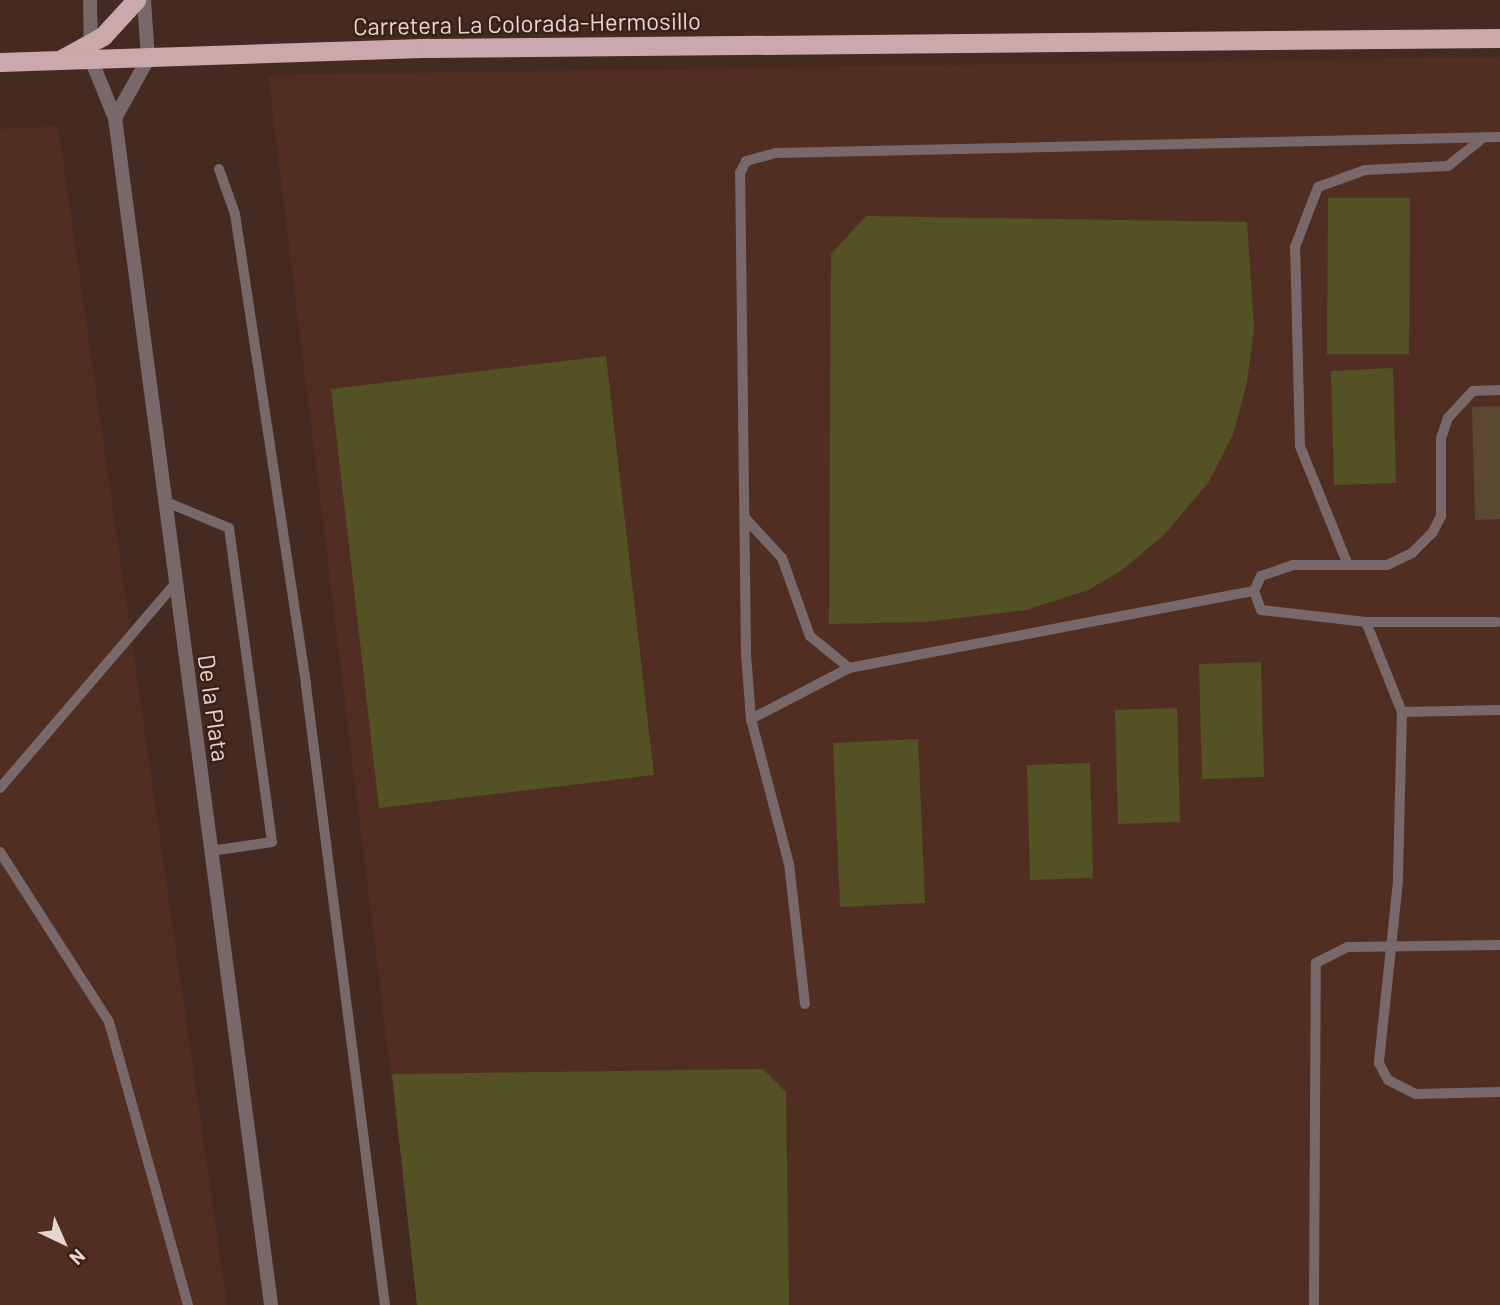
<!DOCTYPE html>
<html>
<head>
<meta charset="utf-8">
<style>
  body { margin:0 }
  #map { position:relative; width:1500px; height:1305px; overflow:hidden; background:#442a20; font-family:Barlow,sans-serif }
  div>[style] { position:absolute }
  .built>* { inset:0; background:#502e22 }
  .green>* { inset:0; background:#545124 }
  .building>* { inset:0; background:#5a4830 }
  .service>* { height:10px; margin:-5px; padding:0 5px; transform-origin:5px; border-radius:5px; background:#78686a }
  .tertiary>* { height:14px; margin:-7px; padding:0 7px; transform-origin:7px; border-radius:7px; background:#78686a }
  .trunk>* { height:19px; margin:-9.5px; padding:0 9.5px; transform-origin:9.5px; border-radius:9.5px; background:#caa8ac }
  span { translate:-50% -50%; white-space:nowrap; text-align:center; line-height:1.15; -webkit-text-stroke:5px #3a2016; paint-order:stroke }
  .street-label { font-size:24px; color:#e7d5cf }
  .north { position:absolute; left:28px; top:1207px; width:70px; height:70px; -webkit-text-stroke:5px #3a2016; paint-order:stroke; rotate:136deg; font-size:19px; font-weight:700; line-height:28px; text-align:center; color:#e7d5cf }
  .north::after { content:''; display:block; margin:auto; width:24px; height:32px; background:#e7d5cf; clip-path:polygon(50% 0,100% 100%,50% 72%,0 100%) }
</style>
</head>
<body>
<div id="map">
  <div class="built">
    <i style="clip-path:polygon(1500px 57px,1500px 1305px,419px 1305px,268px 75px)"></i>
    <i style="clip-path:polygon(58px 126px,227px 1305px,0 1305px,0 129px)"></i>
  </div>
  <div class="green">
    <i style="clip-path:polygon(1328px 198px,1410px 198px,1409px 354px,1327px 354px)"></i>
    <i style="clip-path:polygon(866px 216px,1247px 222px,1254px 328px,1247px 382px,1233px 435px,1208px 483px,1164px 535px,1122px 570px,1088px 590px,1026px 610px,925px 622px,829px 624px,831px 254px)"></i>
    <i style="clip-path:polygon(606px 356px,654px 775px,379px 808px,331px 389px)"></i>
    <i style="clip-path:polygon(1393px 368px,1396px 483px,1334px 485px,1331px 371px)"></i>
    <i style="clip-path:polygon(1261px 662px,1264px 777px,1202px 779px,1199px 664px)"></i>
    <i style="clip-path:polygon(1177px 708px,1180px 822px,1118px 824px,1115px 710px)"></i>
    <i style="clip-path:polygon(918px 739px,925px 903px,840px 907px,833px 743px)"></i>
    <i style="clip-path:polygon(1090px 763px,1093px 878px,1030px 880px,1027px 765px)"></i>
    <i style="clip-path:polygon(763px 1069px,786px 1092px,789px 1305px,417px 1305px,392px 1074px)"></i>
  </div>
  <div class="building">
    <i style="clip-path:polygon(1500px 406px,1500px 519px,1475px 520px,1472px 407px)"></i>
  </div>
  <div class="service">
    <i style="left:219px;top:169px;width:48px;rotate:70.4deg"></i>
    <i style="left:235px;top:214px;width:477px;rotate:81.4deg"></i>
    <i style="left:306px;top:686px;width:624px;rotate:82.73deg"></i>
    <i style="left:1500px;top:390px;width:27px;rotate:178deg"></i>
    <i style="left:1473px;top:391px;width:37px;rotate:133deg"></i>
    <i style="left:1448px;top:418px;width:21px;rotate:109deg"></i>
    <i style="left:1441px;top:438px;width:78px;rotate:90deg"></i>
    <i style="left:1441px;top:516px;width:18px;rotate:117deg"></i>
    <i style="left:1433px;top:532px;width:30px;rotate:135deg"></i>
    <i style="left:1412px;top:553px;width:28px;rotate:154deg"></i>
    <i style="left:1387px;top:565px;width:94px;rotate:180deg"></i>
    <i style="left:1293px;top:565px;width:34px;rotate:161deg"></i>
    <i style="left:1261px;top:576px;width:17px;rotate:115deg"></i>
    <i style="left:1254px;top:591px;width:20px;rotate:70deg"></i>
    <i style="left:1261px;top:610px;width:106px;rotate:6.5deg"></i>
    <i style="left:1366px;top:622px;width:97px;rotate:68.2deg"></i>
    <i style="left:1402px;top:712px;width:169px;rotate:91.4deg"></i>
    <i style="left:1398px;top:881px;width:183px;rotate:96deg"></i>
    <i style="left:1379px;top:1063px;width:19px;rotate:62deg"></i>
    <i style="left:1388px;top:1080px;width:31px;rotate:27deg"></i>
    <i style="left:1416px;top:1094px;width:84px;rotate:-1.4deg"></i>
    <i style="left:164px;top:501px;width:70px;rotate:22.6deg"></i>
    <i style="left:229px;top:528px;width:317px;rotate:82.2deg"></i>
    <i style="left:272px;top:842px;width:62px;rotate:171.6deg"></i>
    <i style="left:746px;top:519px;width:53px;rotate:47.3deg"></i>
    <i style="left:782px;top:558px;width:83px;rotate:70.3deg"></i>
    <i style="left:810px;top:636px;width:50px;rotate:39.4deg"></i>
    <i style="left:1348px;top:565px;width:128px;rotate:-112deg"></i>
    <i style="left:1300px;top:446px;width:199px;rotate:-91.4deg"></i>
    <i style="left:1295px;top:247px;width:64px;rotate:-69deg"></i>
    <i style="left:1318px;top:187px;width:50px;rotate:-19.9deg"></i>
    <i style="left:1365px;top:170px;width:83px;rotate:-2.8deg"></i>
    <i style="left:1448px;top:166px;width:46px;rotate:-38.9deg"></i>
    <i style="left:1366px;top:622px;width:131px"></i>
    <i style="left:1402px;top:712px;width:98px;rotate:-1.2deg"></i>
    <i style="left:751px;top:719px;width:110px;rotate:-27.5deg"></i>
    <i style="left:849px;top:668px;width:412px;rotate:-10.8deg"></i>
    <i style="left:0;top:788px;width:269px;rotate:-49.4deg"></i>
    <i style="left:0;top:852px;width:202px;rotate:57.3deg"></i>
    <i style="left:109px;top:1022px;width:294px;rotate:74.4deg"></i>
    <i style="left:805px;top:1004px;width:141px;rotate:-96.5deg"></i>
    <i style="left:789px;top:864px;width:150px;rotate:-104.7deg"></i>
    <i style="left:751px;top:719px;width:65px;rotate:-94.4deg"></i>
    <i style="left:746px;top:654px;width:481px;rotate:-90.7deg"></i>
    <i style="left:740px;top:173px;width:13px;rotate:-63deg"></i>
    <i style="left:746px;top:161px;width:31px;rotate:-15deg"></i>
    <i style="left:776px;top:153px;width:724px;rotate:-1.27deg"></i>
    <i style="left:1314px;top:1305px;width:342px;rotate:-89.7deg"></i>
    <i style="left:1316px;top:963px;width:36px;rotate:-27deg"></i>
    <i style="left:1348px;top:947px;width:152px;rotate:-0.8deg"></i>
  </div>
  <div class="tertiary">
    <i style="left:90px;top:0;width:59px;rotate:89deg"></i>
    <i style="left:91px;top:59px;width:64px;rotate:67.9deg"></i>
    <i style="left:115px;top:118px;width:1197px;rotate:82.51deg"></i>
    <i style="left:115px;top:118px;width:68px;rotate:-60.8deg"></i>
    <i style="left:148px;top:59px;width:59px;rotate:-93.9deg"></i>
  </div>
  <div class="trunk">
    <i style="left:63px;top:58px;width:46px;rotate:-28.8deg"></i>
    <i style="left:103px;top:36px;width:49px;rotate:-47.5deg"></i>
    <i style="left:0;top:62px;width:430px;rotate:-1.9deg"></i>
    <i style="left:430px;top:48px;width:1070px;rotate:-0.54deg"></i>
  </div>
  <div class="street-label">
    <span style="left:527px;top:23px;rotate:-1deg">Carretera La Colorada-Hermosillo</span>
    <span style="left:214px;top:708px;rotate:82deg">De la Plata</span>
  </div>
  <div class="north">N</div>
</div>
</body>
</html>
